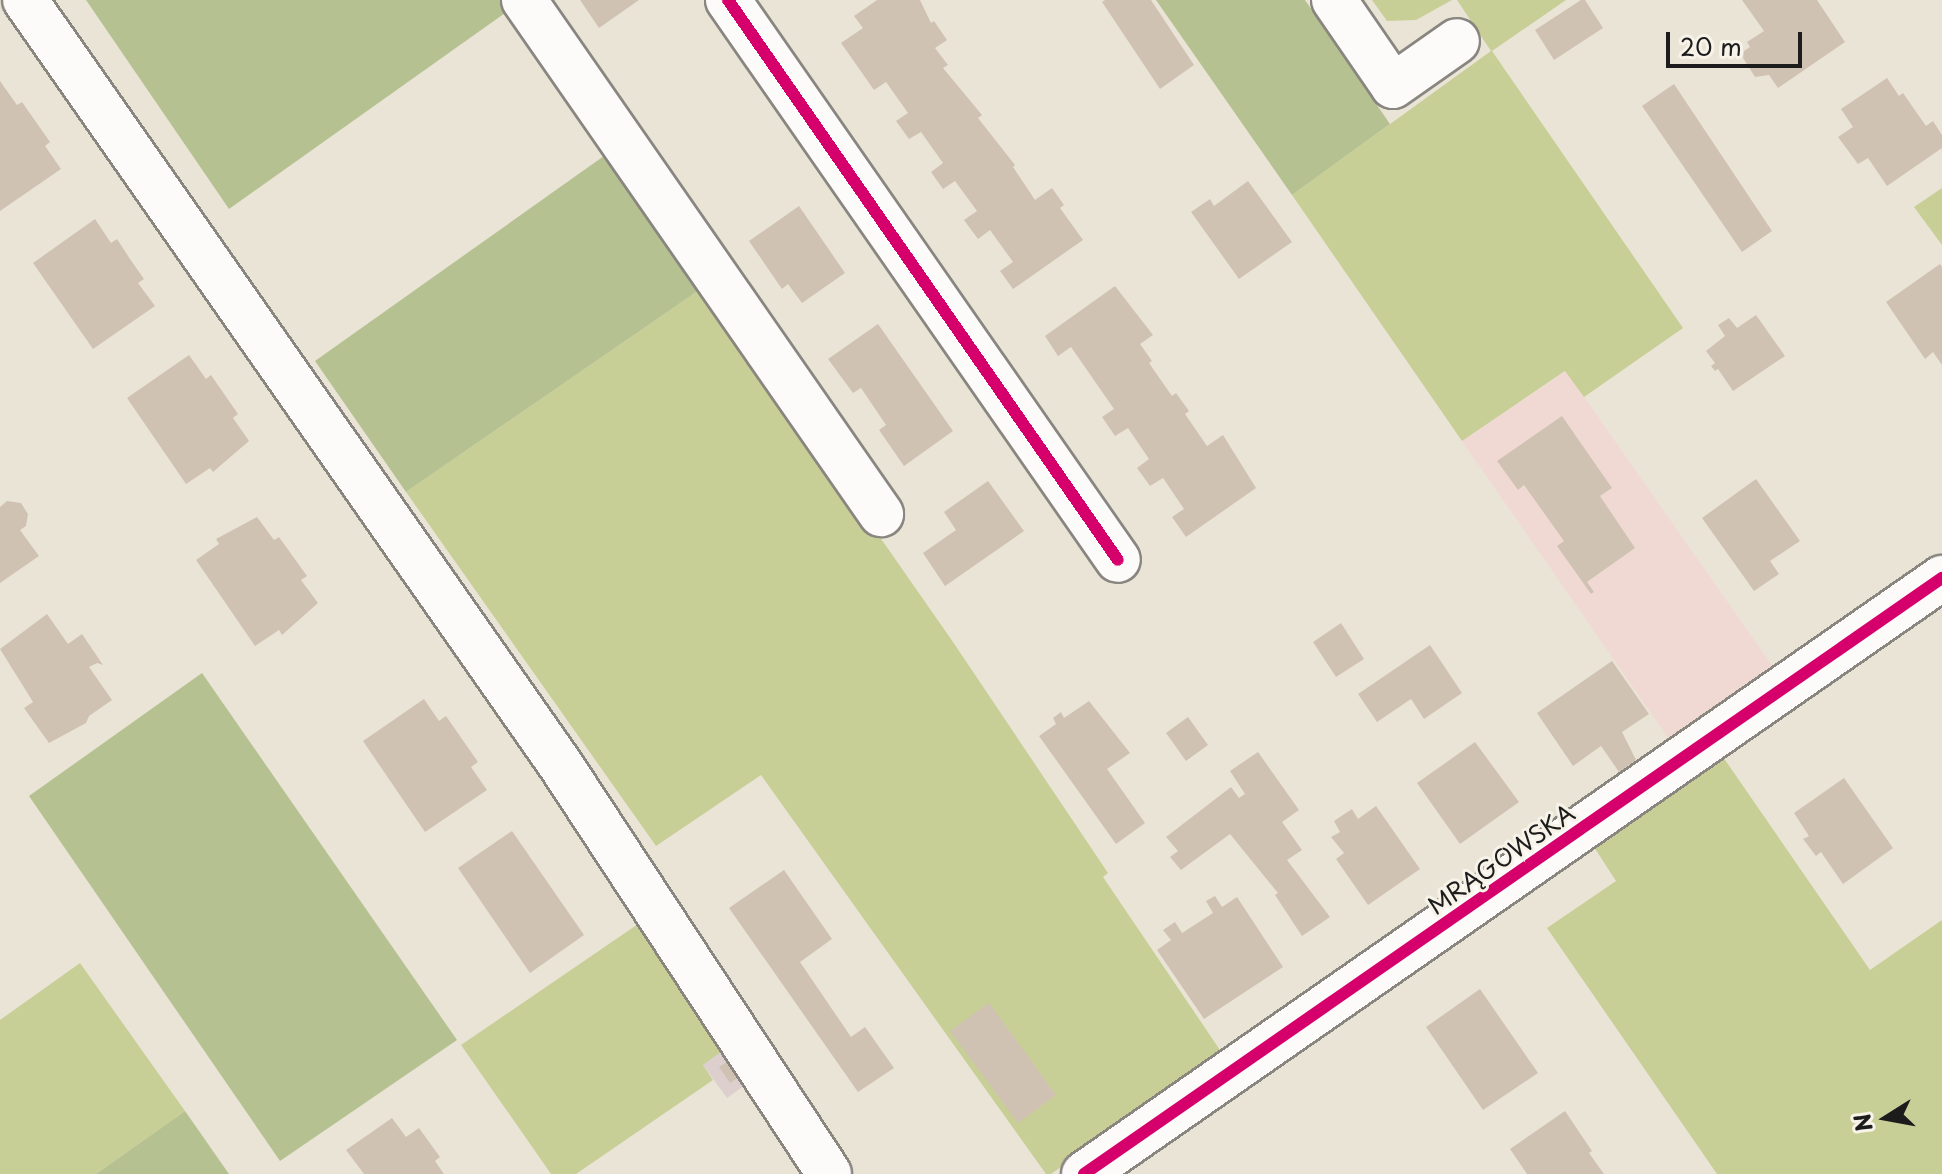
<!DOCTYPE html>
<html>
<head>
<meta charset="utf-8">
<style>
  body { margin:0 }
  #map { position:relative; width:1942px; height:1174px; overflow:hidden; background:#eae4d7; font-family:"Playpen Sans",sans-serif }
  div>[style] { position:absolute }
  .built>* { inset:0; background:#f1d9d3 }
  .industrial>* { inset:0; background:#ddcfcd }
  .green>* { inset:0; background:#c8cf96 }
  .forest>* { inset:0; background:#b5c190 }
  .building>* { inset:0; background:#d0c2b3 }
  .roads { filter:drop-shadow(2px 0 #898680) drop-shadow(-2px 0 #898680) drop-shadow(0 2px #898680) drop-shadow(0 -2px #898680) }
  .minor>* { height:44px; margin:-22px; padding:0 22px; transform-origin:22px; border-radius:22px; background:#fcfbf9 }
  .cycleway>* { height:12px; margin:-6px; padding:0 6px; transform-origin:6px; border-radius:6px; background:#d6006c }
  span { translate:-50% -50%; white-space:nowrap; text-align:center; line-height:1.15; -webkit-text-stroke:6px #f7f3e8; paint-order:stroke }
  .street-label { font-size:24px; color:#1c1c1c }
  .north { position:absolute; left:1846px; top:1078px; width:80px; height:80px; -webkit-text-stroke:6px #f7f3e8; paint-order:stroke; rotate:259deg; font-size:22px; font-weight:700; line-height:32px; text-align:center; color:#1c1c1c }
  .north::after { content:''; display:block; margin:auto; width:28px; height:36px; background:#1c1c1c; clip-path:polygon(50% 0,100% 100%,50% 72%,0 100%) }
  .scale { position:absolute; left:1666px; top:32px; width:136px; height:36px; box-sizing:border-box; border:4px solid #1c1c1c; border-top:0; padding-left:10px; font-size:24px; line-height:28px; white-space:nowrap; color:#1c1c1c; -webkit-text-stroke:6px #f7f3e8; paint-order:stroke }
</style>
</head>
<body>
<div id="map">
  <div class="built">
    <i style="clip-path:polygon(1566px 371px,1773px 667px,1669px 739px,1462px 441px)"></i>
  </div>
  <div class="industrial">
    <i style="clip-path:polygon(728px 1047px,752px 1080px,727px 1098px,703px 1065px)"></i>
  </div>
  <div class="green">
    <i style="clip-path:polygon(1372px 0,1452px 0,1416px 20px,1387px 21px)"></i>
    <i style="clip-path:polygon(1457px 0,1566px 0,1492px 51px,1683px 328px,1584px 397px,1565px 371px,1462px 441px,1292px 195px,1491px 51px)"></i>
    <i style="clip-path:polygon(1942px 188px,1942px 245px,1914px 207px)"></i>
    <i style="clip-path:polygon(705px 286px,953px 642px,1108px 873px,1103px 877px,1222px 1053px,1051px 1174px,1046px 1174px,761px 775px,656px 846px,406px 492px)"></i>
    <i style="clip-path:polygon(1721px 754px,1870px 970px,1942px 920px,1942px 1174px,1717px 1174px,1547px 928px,1616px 881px,1594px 847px)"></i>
    <i style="clip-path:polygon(641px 922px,728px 1047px,703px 1065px,713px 1080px,576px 1174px,551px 1174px,461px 1045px)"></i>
    <i style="clip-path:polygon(80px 963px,185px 1111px,96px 1174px,0 1174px,0 1020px)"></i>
  </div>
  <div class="forest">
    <i style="clip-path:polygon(86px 0,506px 0,512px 8px,229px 209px)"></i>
    <i style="clip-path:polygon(1156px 0,1305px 0,1390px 124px,1292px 195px)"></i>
    <i style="clip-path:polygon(611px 151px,705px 286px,406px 492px,315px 361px)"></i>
    <i style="clip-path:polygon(202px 673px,457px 1040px,280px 1161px,29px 796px)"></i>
    <i style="clip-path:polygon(185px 1111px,229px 1174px,96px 1174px)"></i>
  </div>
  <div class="building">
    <i style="clip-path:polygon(580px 0,639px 0,599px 28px)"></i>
    <i style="clip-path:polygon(877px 0,920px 0,931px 23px,934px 21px,947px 40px,935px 48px,948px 65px,943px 68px,982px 115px,978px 118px,1015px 165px,1013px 167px,1035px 200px,1052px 188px,1064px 205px,1060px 208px,1083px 240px,1013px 289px,1000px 271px,1013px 262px,990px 230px,978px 239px,964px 220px,977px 211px,955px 181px,943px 189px,931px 172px,943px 163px,921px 132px,909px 139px,896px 121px,908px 113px,886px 82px,874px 90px,841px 43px,863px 28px,854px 16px)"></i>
    <i style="clip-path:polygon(1105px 0,1151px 0,1194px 65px,1160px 89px,1102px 2px)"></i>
    <i style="clip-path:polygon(1581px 0,1585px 0,1603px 28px,1554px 60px,1535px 30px)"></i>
    <i style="clip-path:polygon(1742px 0,1817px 0,1845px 42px,1778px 88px,1769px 75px,1755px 77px,1743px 58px,1744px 51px,1750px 47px,1747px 42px,1764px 31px)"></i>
    <i style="clip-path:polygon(1887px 78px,1899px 96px,1903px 93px,1926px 126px,1933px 121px,1942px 135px,1942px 148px,1887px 186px,1868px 158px,1858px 164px,1838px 137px,1853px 127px,1841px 109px)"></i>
    <i style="clip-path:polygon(0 81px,17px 105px,22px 102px,50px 142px,45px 146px,61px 169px,0 211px)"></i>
    <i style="clip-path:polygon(1674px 84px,1772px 231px,1742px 252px,1642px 106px)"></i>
    <i style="clip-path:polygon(1248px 181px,1292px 242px,1239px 279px,1191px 212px,1210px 199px,1214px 206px)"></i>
    <i style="clip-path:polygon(799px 206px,845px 273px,802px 303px,788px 284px,782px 289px,749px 241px)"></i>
    <i style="clip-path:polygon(95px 219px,111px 243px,117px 239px,130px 259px,144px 279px,138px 283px,155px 306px,93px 349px,33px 263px)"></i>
    <i style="clip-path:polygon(1940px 264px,1942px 267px,1942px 365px,1933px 352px,1925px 359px,1886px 302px)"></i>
    <i style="clip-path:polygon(1115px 286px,1153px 335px,1140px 344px,1152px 361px,1149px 363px,1172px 396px,1176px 393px,1189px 411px,1185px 414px,1207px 446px,1223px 435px,1256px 488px,1186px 537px,1172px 517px,1184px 509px,1163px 478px,1150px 486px,1137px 468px,1149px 459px,1128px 428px,1115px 436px,1102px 417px,1114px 409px,1071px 347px,1058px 356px,1045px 336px)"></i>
    <i style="clip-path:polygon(1756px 315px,1785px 356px,1733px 391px,1718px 369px,1715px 371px,1711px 366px,1715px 363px,1706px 351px,1725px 336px,1718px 325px,1729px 318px,1737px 328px)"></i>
    <i style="clip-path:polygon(878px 324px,953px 431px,904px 466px,879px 430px,886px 425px,861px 388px,853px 393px,828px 359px)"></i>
    <i style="clip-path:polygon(189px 355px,206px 379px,211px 375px,238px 414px,233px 418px,249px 441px,213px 472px,210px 468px,186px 484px,127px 398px)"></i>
    <i style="clip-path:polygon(1562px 416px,1612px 488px,1600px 496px,1635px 548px,1587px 582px,1594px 592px,1591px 594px,1557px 546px,1564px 541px,1524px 485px,1518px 490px,1497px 461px)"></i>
    <i style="clip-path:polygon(1756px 479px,1800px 541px,1770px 561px,1779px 574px,1754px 591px,1702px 518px)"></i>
    <i style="clip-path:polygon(988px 481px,1024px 531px,945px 586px,923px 553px,956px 530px,944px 512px)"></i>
    <i style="clip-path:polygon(7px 501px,21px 503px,28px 514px,26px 526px,20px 530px,39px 556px,0 583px,0 507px)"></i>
    <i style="clip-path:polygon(257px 517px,274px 540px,279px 537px,307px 576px,301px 580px,318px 603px,282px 635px,279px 630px,255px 646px,196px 560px,219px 544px,216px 539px)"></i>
    <i style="clip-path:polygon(47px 614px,68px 644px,82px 634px,103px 665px,97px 663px,89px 667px,112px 700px,89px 716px,86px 723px,49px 743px,24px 708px,33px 702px,0 649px)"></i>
    <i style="clip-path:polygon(1341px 623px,1364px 659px,1336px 677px,1313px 642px)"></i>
    <i style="clip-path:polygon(1430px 645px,1462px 693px,1424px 719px,1411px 699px,1377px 722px,1358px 694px)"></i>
    <i style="clip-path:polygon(1612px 661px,1649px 714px,1622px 732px,1636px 760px,1619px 772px,1601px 746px,1573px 766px,1537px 713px)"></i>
    <i style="clip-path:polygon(424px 699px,439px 721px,446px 716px,478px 762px,471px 767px,487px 790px,425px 832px,363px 741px)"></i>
    <i style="clip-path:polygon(1089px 701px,1130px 753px,1107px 769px,1145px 823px,1116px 844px,1039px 736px,1056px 724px,1053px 718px,1061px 712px,1064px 718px)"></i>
    <i style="clip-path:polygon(1188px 717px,1208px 745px,1186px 761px,1166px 733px)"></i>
    <i style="clip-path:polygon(1475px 742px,1519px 802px,1460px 844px,1417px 783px)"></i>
    <i style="clip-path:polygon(1258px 752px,1299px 810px,1282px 822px,1302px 850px,1287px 860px,1330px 917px,1302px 936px,1275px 895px,1278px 893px,1230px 834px,1181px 870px,1170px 857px,1178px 851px,1166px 837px,1231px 787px,1239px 798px,1245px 794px,1230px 771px)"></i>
    <i style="clip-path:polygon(1844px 778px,1893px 848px,1843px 884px,1821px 852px,1816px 856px,1803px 839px,1809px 836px,1794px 813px)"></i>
    <i style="clip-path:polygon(1376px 806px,1420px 869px,1368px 905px,1336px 859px,1344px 853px,1331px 837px,1340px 832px,1334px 821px,1352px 809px,1358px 819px)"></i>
    <i style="clip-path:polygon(512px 831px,584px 935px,530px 973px,458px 868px)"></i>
    <i style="clip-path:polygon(784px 870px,832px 939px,800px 962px,851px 1037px,865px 1027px,894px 1068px,858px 1092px,729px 908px)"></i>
    <i style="clip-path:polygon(1215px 896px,1222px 907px,1237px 897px,1283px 967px,1204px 1019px,1157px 950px,1171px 940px,1163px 930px,1175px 922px,1182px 933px,1213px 913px,1206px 901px)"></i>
    <i style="clip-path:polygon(1480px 989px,1538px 1073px,1483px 1110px,1426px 1027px)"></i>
    <i style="clip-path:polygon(989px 1003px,1056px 1095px,1018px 1123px,950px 1031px)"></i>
    <i style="clip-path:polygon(728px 1061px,739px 1077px,730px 1083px,719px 1067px)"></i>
    <i style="clip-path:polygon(1565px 1111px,1592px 1151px,1589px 1153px,1604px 1174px,1527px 1174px,1510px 1149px)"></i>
    <i style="clip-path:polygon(392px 1118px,406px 1137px,419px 1128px,440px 1157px,435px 1161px,444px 1174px,364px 1174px,346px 1150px)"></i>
  </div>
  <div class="roads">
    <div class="minor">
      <i style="left:25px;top:0;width:933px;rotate:55deg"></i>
      <i style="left:560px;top:764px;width:490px;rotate:56.7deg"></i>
      <i style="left:524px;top:0;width:626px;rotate:55.22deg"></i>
      <i style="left:728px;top:0;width:682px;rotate:55.15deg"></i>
      <i style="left:1334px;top:0;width:104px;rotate:55.5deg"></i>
      <i style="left:1393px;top:86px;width:78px;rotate:-35.1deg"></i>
      <i style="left:1084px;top:1174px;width:1045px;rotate:-34.79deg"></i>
    </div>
  </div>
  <div class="cycleway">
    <i style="left:728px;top:0;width:682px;rotate:55.15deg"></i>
    <i style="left:1084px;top:1174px;width:1045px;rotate:-34.79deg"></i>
  </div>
  <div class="street-label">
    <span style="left:1501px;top:859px;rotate:-35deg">MRĄGOWSKA</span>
  </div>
  <div class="north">N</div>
  <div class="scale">20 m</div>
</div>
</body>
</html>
